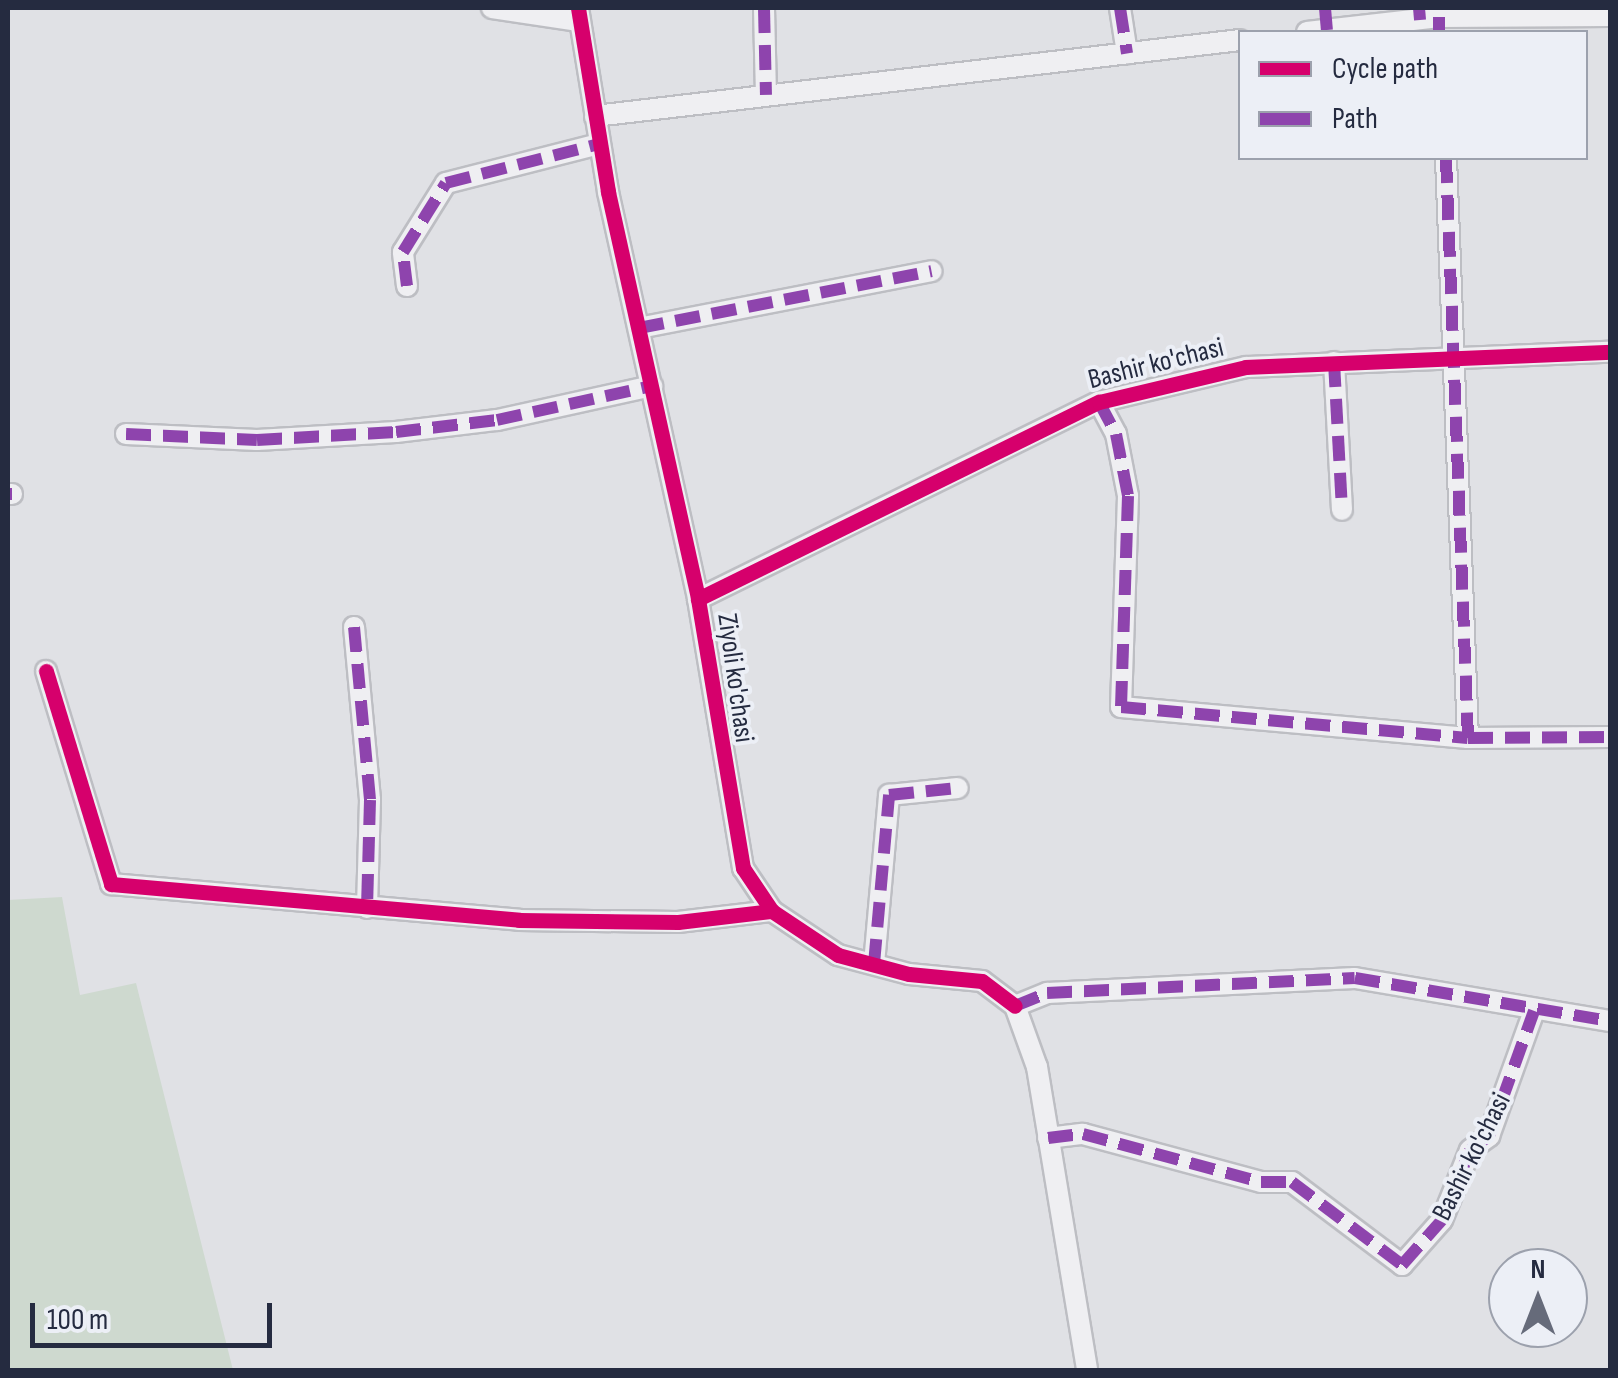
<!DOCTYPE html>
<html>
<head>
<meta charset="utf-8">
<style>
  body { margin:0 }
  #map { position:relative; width:1618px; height:1378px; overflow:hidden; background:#e0e1e5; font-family:"Sofia Sans Condensed",sans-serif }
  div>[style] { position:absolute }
  .green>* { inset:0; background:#ced9cf }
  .roads { filter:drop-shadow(2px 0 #bdbec3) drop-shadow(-2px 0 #bdbec3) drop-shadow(0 2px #bdbec3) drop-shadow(0 -2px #bdbec3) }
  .street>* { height:20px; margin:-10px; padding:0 10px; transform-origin:10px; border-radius:10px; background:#efeff2 }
  .quiet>* { height:12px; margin-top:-6px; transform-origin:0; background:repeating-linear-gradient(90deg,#8e44ad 0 25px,transparent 0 37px) }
  .cycleway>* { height:15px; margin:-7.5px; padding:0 7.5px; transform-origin:7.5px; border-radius:7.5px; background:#d6006c }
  span { translate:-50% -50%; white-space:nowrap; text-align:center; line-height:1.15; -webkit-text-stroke:8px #eceff6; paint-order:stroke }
  .street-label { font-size:28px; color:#252b40 }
  .frame { position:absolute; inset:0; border:10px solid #252b40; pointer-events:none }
  .legend { position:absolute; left:1238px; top:30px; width:350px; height:130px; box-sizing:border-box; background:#eceff6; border:2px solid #9ca1ad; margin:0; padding:12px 18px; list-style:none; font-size:30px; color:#252b40 }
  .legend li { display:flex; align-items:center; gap:20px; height:50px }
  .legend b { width:50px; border:2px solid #9ca1ad }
  .north { position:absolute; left:1488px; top:1248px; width:100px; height:100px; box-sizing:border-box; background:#eceff6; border:2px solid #9ca1ad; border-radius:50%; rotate:0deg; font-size:28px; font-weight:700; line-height:40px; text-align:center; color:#252b40 }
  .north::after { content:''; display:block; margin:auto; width:35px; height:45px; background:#666b7a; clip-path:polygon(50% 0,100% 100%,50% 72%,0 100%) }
  .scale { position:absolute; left:30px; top:1303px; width:242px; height:45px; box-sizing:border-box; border:5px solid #252b40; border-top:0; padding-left:12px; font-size:30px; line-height:35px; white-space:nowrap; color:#252b40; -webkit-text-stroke:8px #eceff6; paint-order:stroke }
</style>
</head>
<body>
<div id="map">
  <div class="green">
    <i style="clip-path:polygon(62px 897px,80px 995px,136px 983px,233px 1370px,8px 1370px,8px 900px)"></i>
  </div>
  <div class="roads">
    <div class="street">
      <i style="left:492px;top:8px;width:88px;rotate:8.5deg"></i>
      <i style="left:578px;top:8px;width:186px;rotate:80.7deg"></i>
      <i style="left:608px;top:192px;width:417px;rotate:77.5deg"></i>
      <i style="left:698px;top:599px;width:273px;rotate:80.5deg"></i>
      <i style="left:743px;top:868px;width:52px;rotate:56deg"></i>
      <i style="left:772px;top:911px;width:79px;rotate:33.7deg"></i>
      <i style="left:838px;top:955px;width:73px;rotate:15deg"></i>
      <i style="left:909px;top:974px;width:73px;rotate:5.5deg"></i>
      <i style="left:982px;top:981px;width:41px;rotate:37.1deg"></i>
      <i style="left:764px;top:8px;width:87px;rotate:88.7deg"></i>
      <i style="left:1120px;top:8px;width:46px;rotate:81.2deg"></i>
      <i style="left:1307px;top:32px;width:133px;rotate:-6.5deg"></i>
      <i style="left:1439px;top:17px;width:171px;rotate:-0.3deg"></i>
      <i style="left:595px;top:116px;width:649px;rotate:-6.72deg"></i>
      <i style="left:1446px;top:158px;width:580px;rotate:87.83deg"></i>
      <i style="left:407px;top:286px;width:34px;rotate:-97deg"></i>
      <i style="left:403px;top:252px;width:81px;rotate:-58.1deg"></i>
      <i style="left:446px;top:183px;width:158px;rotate:-14.3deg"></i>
      <i style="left:639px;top:328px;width:298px;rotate:-11deg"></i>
      <i style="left:1334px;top:362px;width:148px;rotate:86.9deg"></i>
      <i style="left:1099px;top:402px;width:36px;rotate:62deg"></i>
      <i style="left:1116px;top:434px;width:63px;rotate:79deg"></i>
      <i style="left:1128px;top:496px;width:211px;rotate:91.9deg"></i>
      <i style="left:1121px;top:707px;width:348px;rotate:5.1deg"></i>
      <i style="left:1468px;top:738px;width:142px;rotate:-0.4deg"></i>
      <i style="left:126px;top:434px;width:131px;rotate:2.6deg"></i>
      <i style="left:257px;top:440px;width:139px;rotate:-3.3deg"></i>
      <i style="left:396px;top:432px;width:102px;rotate:-6.8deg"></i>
      <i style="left:497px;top:420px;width:159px;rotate:-12.4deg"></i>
      <i style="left:8px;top:494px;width:4px"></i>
      <i style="left:698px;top:599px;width:447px;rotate:-26.2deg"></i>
      <i style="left:1099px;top:402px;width:151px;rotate:-13.4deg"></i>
      <i style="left:1246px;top:367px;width:364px;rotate:-2.4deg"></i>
      <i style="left:354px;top:627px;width:174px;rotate:84.7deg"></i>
      <i style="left:370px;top:800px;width:108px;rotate:91.6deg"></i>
      <i style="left:46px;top:671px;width:223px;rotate:73deg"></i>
      <i style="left:111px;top:884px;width:410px;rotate:5deg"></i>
      <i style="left:519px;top:920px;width:159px;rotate:0.7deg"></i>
      <i style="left:678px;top:922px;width:95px;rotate:-6.7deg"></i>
      <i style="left:874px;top:964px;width:170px;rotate:-84.9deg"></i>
      <i style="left:889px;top:795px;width:69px;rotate:-5.8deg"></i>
      <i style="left:1015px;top:1006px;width:35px;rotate:-22deg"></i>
      <i style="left:1047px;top:993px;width:308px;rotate:-2.8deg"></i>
      <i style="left:1355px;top:978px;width:259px;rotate:9.6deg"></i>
      <i style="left:1015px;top:1006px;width:65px;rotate:70.2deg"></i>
      <i style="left:1037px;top:1067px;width:307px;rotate:80.6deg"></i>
      <i style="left:1048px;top:1138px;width:35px;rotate:-7deg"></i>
      <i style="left:1083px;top:1134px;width:184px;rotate:15.1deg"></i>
      <i style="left:1261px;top:1182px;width:31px"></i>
      <i style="left:1292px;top:1182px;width:138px;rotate:37deg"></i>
      <i style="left:1402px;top:1265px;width:60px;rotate:-48.4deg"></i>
      <i style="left:1442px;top:1220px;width:75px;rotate:-68.2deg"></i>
      <i style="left:1470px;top:1150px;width:24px;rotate:-36deg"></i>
      <i style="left:1489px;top:1136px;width:133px;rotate:-70.2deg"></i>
    </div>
  </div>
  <div class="quiet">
    <i style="left:764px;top:8px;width:87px;rotate:88.7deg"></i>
    <i style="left:1120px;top:8px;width:46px;rotate:81.2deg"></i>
    <i style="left:1325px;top:8px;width:22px;rotate:85deg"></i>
    <i style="left:1419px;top:8px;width:12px;rotate:85deg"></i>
    <i style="left:1439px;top:17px;width:15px;rotate:90deg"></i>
    <i style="left:1446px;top:158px;width:580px;rotate:87.83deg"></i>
    <i style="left:407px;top:286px;width:34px;rotate:-97deg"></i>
    <i style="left:403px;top:252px;width:81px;rotate:-58.1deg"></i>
    <i style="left:446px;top:183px;width:158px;rotate:-14.3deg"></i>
    <i style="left:639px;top:328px;width:298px;rotate:-11deg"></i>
    <i style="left:1334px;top:362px;width:148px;rotate:86.9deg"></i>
    <i style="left:1099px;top:402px;width:36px;rotate:62deg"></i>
    <i style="left:1116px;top:434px;width:63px;rotate:79deg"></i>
    <i style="left:1128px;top:496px;width:211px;rotate:91.9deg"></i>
    <i style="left:1121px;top:707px;width:348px;rotate:5.1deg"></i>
    <i style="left:1468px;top:738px;width:142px;rotate:-0.4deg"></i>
    <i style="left:126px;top:434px;width:131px;rotate:2.6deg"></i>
    <i style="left:257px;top:440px;width:139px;rotate:-3.3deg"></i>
    <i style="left:396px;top:432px;width:102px;rotate:-6.8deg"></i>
    <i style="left:497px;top:420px;width:159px;rotate:-12.4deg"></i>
    <i style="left:8px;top:494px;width:4px"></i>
    <i style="left:354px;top:627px;width:174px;rotate:84.7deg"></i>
    <i style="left:370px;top:800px;width:108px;rotate:91.6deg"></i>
    <i style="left:874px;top:964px;width:170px;rotate:-84.9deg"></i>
    <i style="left:889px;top:795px;width:69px;rotate:-5.8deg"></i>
    <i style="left:1015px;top:1006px;width:35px;rotate:-22deg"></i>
    <i style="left:1047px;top:993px;width:308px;rotate:-2.8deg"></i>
    <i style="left:1355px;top:978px;width:259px;rotate:9.6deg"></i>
    <i style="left:1048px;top:1138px;width:35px;rotate:-7deg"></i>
    <i style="left:1083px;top:1134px;width:184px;rotate:15.1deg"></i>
    <i style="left:1261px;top:1182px;width:31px"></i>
    <i style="left:1292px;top:1182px;width:138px;rotate:37deg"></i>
    <i style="left:1402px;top:1265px;width:60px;rotate:-48.4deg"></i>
    <i style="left:1442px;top:1220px;width:75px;rotate:-68.2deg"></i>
    <i style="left:1470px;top:1150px;width:24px;rotate:-36deg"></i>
    <i style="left:1489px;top:1136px;width:133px;rotate:-70.2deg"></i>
  </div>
  <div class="cycleway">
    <i style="left:578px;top:8px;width:186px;rotate:80.7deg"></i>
    <i style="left:608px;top:192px;width:417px;rotate:77.5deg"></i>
    <i style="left:698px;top:599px;width:273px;rotate:80.5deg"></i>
    <i style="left:743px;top:868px;width:52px;rotate:56deg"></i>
    <i style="left:772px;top:911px;width:79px;rotate:33.7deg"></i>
    <i style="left:838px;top:955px;width:73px;rotate:15deg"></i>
    <i style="left:909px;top:974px;width:73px;rotate:5.5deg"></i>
    <i style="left:982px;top:981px;width:41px;rotate:37.1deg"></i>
    <i style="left:698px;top:599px;width:447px;rotate:-26.2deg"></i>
    <i style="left:1099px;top:402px;width:151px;rotate:-13.4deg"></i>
    <i style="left:1246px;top:367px;width:364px;rotate:-2.4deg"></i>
    <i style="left:46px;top:671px;width:223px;rotate:73deg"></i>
    <i style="left:111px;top:884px;width:410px;rotate:5deg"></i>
    <i style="left:519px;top:920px;width:159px;rotate:0.7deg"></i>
    <i style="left:678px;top:922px;width:95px;rotate:-6.7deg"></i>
  </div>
  <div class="street-label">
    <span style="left:1156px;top:364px;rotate:-14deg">Bashir ko'chasi</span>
    <span style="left:735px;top:678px;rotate:82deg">Ziyoli ko'chasi</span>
    <span style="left:1472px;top:1157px;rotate:-63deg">Bashir ko'chasi</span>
  </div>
  <div class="frame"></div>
  <ul class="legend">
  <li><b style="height:12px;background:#d6006c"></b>Cycle path</li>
  <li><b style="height:12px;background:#8e44ad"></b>Path</li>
  </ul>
  <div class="north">N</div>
  <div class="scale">100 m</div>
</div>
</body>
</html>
